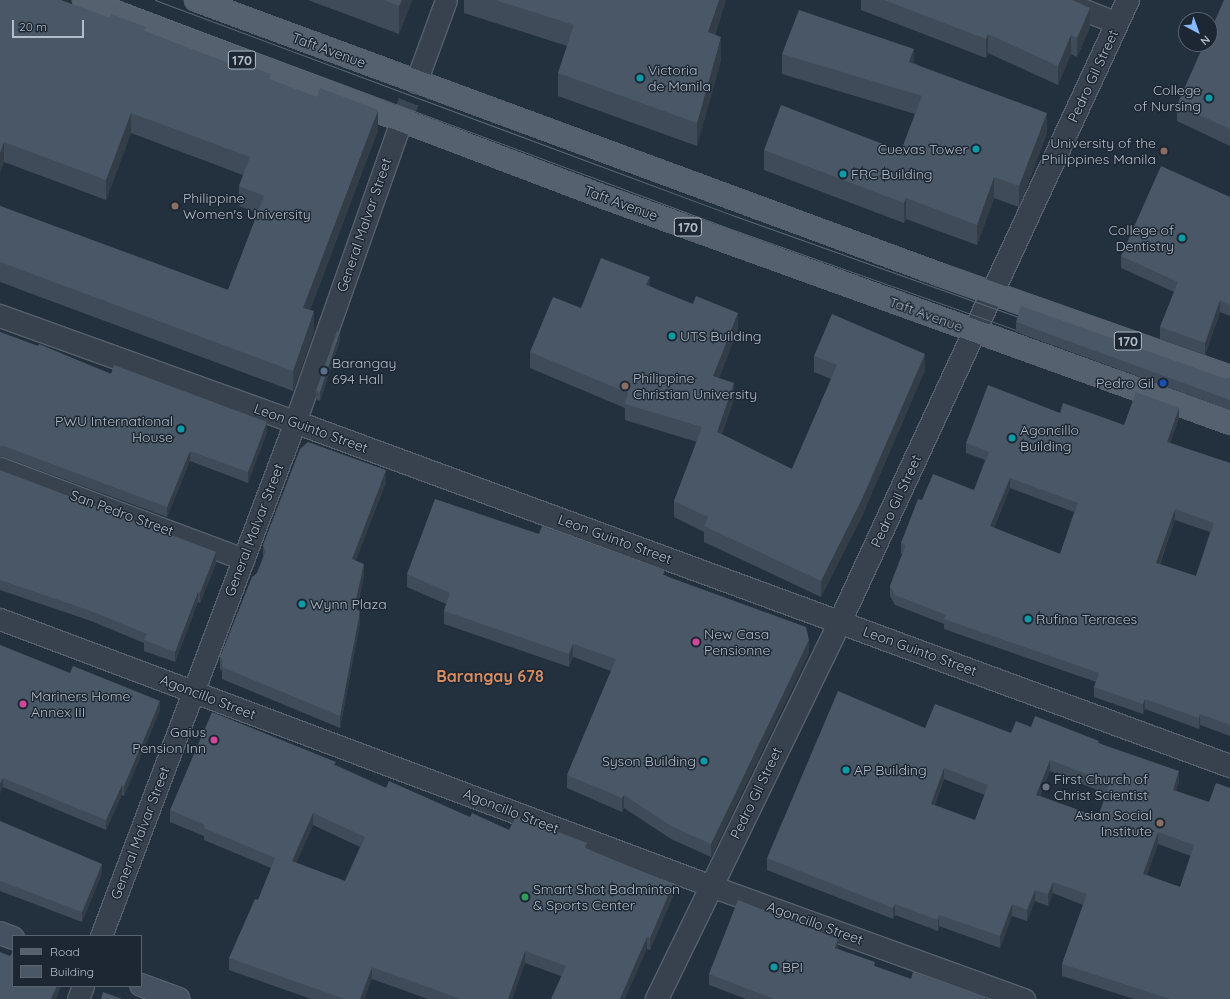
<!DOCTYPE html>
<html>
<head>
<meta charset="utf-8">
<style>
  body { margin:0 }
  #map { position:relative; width:1230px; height:999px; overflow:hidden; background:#23303e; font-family:Quicksand,sans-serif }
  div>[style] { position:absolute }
  .minor-tunnel>* { height:21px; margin-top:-10.5px; transform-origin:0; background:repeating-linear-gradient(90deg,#394553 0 21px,transparent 0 31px) }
  .roads { filter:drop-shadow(1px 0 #55606c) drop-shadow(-1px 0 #55606c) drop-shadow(0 1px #55606c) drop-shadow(0 -1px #55606c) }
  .minor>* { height:21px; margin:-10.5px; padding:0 10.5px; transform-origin:10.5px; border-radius:10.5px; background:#37424e }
  .tertiary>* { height:22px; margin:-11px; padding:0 11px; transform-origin:11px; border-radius:11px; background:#37424e }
  .secondary>* { height:22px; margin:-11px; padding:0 11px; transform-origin:11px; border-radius:11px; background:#455161 }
  .primary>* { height:22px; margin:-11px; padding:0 11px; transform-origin:11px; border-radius:11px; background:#55616e }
  .tram>* { height:1px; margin:-0.5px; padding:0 0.5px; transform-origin:0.5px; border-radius:0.5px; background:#596675 }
  .wall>* { inset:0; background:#3f4b59 }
  .shaded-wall>* { inset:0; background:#333d48 }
  .building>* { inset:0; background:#495767 }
  .dots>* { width:11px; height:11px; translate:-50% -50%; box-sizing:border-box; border:2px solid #1c2733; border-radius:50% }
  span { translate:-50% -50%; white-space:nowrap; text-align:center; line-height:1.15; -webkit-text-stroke:3px #1c2733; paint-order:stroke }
  .shield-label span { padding:1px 3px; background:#1c2733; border:1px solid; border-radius:3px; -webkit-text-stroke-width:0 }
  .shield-label { font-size:13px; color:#b3bdc9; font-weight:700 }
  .street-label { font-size:14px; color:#b3bdc9 }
  .poi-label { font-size:14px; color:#b3bdc9 }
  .left { translate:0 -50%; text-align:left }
  .right { translate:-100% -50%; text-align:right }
  .quarter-label { font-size:16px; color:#d78c60; font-weight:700 }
  .legend { position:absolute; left:12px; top:935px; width:130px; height:52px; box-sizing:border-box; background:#1c2733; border:1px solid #58636f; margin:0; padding:5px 7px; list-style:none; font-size:12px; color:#b3bdc9 }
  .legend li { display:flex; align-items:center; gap:8px; height:20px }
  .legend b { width:20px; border:1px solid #58636f }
  .north { position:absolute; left:1178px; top:12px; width:40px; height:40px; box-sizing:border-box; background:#1c2733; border:1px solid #58636f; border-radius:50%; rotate:139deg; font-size:11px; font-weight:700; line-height:16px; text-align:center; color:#b3bdc9 }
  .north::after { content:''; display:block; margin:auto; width:14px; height:18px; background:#87bafa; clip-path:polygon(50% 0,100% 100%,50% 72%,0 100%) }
  .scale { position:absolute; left:12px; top:20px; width:72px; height:18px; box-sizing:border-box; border:2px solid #b3bdc9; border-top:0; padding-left:5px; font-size:12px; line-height:14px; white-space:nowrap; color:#b3bdc9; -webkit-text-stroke:3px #1c2733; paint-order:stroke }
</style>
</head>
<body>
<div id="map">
  <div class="minor-tunnel">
    <i style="left:401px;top:121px;width:42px;rotate:-69deg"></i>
  </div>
  <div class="roads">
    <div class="minor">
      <i style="left:1059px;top:0;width:62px;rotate:21.6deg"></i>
      <i style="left:416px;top:82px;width:87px;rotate:-69.9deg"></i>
      <i style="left:0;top:468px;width:260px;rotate:20.5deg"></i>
      <i style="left:0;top:619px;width:759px;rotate:20.58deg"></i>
      <i style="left:711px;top:886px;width:333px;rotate:19.9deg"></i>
      <i style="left:101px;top:936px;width:549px;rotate:-69.32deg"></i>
      <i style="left:295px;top:422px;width:319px;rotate:-70.6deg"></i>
      <i style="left:78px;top:999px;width:14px;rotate:-69deg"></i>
    </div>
    <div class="tertiary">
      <i style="left:0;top:316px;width:313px;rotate:19.8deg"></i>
      <i style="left:295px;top:422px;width:996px;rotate:20.2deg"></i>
      <i style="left:657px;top:999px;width:419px;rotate:-64.1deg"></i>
      <i style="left:840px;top:622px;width:685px;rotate:-65.15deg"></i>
    </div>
    <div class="secondary">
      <i style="left:0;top:933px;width:14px;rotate:21deg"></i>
      <i style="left:141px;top:985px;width:40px;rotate:20.2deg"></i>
    </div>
    <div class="primary">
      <i style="left:84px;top:0;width:553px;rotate:20.76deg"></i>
      <i style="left:601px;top:196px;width:669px;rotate:19.84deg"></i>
      <i style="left:196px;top:0;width:794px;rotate:20.26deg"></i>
      <i style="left:941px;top:275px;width:306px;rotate:19.4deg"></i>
    </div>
  </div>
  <div class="tram">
    <i style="left:116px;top:0;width:653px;rotate:20.43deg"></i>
    <i style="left:728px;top:228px;width:315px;rotate:19.5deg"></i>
    <i style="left:155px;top:0;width:616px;rotate:20.44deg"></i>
    <i style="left:732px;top:215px;width:315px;rotate:19.6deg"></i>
  </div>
  <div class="wall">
    <i style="clip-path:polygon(0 0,146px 32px,271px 80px,378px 130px,310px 310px,314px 331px,293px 391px,0 282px,0 206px,228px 290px,258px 213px,239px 206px,239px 186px,243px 175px,131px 133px,106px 200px,4px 162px,0 173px)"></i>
    <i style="clip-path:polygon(308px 0,412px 0,399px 34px)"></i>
    <i style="clip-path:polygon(464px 0,726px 0,715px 35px,721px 60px,697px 146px,558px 96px,558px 73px,567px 46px,464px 13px)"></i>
    <i style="clip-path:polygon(861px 0,1072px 0,1090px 27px,1077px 57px,1071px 54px,1058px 85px,988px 53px,986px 58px,861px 10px)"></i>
    <i style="clip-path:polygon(1230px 0,1230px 146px,1177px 121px,1177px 105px)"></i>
    <i style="clip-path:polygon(782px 54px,914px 63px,1047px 133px,1019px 207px,994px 198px,977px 245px,906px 219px,904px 223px,764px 170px,764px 150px,901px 151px,915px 114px,782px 74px)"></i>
    <i style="clip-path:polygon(1230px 197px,1230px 316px,1220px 312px,1205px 355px,1160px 339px,1160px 327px,1174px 292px,1121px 268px,1121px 256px)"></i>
    <i style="clip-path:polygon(650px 286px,738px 329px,719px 378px,734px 399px,722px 434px,792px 469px,831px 379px,814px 372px,814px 356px,925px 370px,862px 516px,821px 597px,704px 542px,704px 532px,674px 517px,674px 501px,697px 442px,625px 420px,625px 408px,530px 368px,530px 352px,581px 308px)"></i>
    <i style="clip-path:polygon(1016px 322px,1226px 379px,1230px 378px,1230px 410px,1016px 332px)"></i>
    <i style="clip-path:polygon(0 332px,267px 432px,248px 483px,190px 461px,167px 517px,4px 457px,0 456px)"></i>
    <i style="clip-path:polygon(340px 340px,320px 401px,316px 399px,316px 391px)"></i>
    <i style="clip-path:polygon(evenodd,1060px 413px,1124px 425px,1179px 418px,1170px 443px,1230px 463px,1230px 736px,1200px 725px,1199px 729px,1145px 709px,1143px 714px,1094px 697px,1094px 687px,1096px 682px,944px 629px,944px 624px,895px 605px,890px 596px,890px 586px,902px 554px,901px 554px,901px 543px,922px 500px,974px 490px,985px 460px,966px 453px,966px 443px,1060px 413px,1010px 488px,1074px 512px,1060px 554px,994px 528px,1010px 488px,1060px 413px,1175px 520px,1210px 532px,1196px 576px,1160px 564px,1175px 520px)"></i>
    <i style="clip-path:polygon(0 470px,216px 563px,200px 603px,198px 602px,175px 662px,144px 651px,144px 643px,91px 621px,0 590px)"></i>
    <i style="clip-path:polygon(386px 482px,356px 560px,364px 576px,357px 609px,360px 623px,340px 728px,222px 679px,222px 671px,220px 669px,220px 657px,257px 573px,263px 557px,263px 545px)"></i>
    <i style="clip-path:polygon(407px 574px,665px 575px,809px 653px,711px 857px,671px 839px,624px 808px,622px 812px,567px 788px,567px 775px,611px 671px,573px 657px,569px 667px,444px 624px,444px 611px,446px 604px,407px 587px)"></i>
    <i style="clip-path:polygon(0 645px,160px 710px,124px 796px,122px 795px,106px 830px,3px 787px)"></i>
    <i style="clip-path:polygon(evenodd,1031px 727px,1099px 743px,1179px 782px,1176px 791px,1209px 802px,1230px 999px,1134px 999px,1062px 976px,1062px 964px,1083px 905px,1053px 893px,1048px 906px,1035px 901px,1027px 921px,1012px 916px,1000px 948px,939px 926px,938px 931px,895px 915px,893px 919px,767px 870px,767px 858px,925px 728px,1011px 733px,1031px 727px,1050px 771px,1107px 794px,1098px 817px,1040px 796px,1050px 771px,1031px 727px,944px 779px,985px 795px,975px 820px,935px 805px,944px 779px,1031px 727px,1158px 844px,1191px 856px,1180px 887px,1147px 875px,1158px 844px)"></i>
    <i style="clip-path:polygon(evenodd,336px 765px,386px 788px,470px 817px,509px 830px,587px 848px,673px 896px,650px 950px,647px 949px,561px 976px,525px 963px,512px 999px,428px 999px,372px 979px,364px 999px,311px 999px,229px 970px,229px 958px,258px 900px,271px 868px,204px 840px,204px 836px,170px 822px,170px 810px,336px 765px,313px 825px,360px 847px,345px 881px,296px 863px,313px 825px)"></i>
    <i style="clip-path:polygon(0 821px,102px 873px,82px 922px,0 891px)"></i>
    <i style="clip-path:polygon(838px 949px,875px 966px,911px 979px,985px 999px,746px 999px,709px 985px,709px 974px)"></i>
  </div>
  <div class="shaded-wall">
    <i style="clip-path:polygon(402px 0,412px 0,399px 34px,399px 6px)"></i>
    <i style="clip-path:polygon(719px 0,726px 0,708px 55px,708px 32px)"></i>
    <i style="clip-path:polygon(1090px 8px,1090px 27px,1077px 57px,1077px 38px)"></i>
    <i style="clip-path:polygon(988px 34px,988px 53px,986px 58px,986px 39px)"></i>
    <i style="clip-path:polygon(1071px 35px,1071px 54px,1058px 85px,1058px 66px)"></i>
    <i style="clip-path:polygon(721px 37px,721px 60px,697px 146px,697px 123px)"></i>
    <i style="clip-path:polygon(914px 49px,914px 69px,909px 62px)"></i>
    <i style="clip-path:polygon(378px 110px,378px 130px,303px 328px,303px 308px)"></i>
    <i style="clip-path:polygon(131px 113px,131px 133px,106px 200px,106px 180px)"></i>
    <i style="clip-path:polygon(1047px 113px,1047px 133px,1019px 207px,1019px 186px)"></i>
    <i style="clip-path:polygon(4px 142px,4px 162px,0 173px,0 153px)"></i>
    <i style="clip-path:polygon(994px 177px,994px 198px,977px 245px,977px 225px)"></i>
    <i style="clip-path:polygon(906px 198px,906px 219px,904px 223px,904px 203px)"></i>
    <i style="clip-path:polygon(650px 277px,650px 293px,646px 285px)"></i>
    <i style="clip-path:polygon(1220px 300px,1220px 312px,1205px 355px,1205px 343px)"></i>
    <i style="clip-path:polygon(314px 311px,314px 331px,293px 391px,293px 371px)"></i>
    <i style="clip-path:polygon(738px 313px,738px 329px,713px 393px,713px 376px)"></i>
    <i style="clip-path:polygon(340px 332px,340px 340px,320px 401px,320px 392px)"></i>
    <i style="clip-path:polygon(925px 354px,925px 370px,862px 516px,821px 597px,821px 581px)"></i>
    <i style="clip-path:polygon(734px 383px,734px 399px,717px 448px,717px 432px)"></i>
    <i style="clip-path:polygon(1179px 408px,1179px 418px,1167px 452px,1167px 442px)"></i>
    <i style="clip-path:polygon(267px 422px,267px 432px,248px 483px,248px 472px)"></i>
    <i style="clip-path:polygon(190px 451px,190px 461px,167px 517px,167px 507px)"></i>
    <i style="clip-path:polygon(386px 470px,386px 482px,352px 571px,352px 559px)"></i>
    <i style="clip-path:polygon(1010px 478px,1010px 488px,990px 537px,990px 526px)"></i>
    <i style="clip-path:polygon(1175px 509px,1175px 520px,1156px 573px,1156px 563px)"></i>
    <i style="clip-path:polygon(216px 552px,216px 563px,200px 603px,200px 593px)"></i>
    <i style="clip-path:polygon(364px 564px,364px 576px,354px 620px,354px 608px)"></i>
    <i style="clip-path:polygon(198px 592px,198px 602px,175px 662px,175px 652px)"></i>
    <i style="clip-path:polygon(360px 611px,360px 623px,340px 728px,340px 716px)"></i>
    <i style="clip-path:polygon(809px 640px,809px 653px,711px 857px,711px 844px)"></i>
    <i style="clip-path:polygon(573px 644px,573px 657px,569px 667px,569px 654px)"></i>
    <i style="clip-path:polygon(1145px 699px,1145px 709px,1143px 714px,1143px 704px)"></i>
    <i style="clip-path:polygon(160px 701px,160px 710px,124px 796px,124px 786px)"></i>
    <i style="clip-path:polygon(1200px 714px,1200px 725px,1199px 729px,1199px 718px)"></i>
    <i style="clip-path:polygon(1050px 760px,1050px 771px,1036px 807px,1036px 795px)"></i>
    <i style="clip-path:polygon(944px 768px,944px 779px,931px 815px,931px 804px)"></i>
    <i style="clip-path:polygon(1179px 771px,1179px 782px,1173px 801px,1173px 790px)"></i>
    <i style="clip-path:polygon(3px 778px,3px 787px,0 794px,0 784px)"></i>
    <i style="clip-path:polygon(122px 785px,122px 795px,106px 830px,106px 820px)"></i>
    <i style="clip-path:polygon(624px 795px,624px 808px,622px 812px,622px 798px)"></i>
    <i style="clip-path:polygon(313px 813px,313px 825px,292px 873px,292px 861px)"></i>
    <i style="clip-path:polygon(1158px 832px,1158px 844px,1143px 885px,1143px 874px)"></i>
    <i style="clip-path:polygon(102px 864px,102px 873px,82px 922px,82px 912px)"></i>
    <i style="clip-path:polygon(1053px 882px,1053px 893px,1048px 906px,1048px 894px)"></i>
    <i style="clip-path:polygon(673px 884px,673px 896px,650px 950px,650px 938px)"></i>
    <i style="clip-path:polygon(1035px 890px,1035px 901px,1027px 921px,1027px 910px)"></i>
    <i style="clip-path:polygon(895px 904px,895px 915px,893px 919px,893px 908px)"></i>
    <i style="clip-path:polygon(1012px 904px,1012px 916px,1000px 948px,1000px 936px)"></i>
    <i style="clip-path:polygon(939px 915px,939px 926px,938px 931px,938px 920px)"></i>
    <i style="clip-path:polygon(647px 937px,647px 949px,625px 999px,620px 999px)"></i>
    <i style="clip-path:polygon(838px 939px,838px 950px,835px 948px)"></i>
    <i style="clip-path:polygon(525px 951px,525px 963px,512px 999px,508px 999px)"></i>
    <i style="clip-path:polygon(372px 967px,372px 979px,364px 999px,360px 999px)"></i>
    <i style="clip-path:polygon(57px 986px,61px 986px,56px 999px,51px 999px)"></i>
  </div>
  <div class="building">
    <i style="clip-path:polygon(0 0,61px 0,110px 18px,111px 14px,146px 27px,144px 31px,234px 65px,236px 61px,271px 74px,269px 79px,317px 97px,320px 88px,378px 110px,303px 308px,314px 311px,293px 371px,0 262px,0 206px,228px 290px,264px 196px,239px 186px,250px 157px,131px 113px,106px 180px,4px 142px,0 153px)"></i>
    <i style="clip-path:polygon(384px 0,402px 0,399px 6px)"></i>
    <i style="clip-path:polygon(495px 0,719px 0,708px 32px,721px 37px,697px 123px,558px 73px,574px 25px)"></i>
    <i style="clip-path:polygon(884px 0,1072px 0,1090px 8px,1077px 38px,1071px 35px,1058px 66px,988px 34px,986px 39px)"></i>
    <i style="clip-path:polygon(1224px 0,1230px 0,1230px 129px,1177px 105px,1204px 44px,1210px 44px,1210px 32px)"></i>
    <i style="clip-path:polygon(799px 10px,914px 49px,909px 62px,1047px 113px,1019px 186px,994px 177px,977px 225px,906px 198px,904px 203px,764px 150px,781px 105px,901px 151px,922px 96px,782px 54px)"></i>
    <i style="clip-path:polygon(1161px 166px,1230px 197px,1230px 305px,1220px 300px,1205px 343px,1160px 327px,1178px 282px,1121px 256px)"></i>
    <i style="clip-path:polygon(601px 258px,650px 277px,646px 285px,693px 304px,696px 296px,738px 313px,713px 376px,734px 383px,717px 432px,792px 469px,837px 365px,814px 356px,832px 314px,925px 354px,862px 499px,821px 581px,704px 526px,708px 517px,674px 501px,702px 427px,625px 404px,628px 393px,530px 352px,553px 297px,581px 308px)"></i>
    <i style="clip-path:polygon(1021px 306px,1226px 379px,1230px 378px,1230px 400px,1016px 322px)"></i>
    <i style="clip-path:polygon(337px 331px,340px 332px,320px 392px,316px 391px)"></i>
    <i style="clip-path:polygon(0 332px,38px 346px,39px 344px,111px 374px,114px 365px,267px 422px,248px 472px,190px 451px,167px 507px,4px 446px,0 446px)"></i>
    <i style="clip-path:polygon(evenodd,988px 385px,1060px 413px,1063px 403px,1124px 425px,1136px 392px,1179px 408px,1167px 442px,1230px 463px,1230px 725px,1200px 714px,1199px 718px,1145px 699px,1143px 704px,1094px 687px,1099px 673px,944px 619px,946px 615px,895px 595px,890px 586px,906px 545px,901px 543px,918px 499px,922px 500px,933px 474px,974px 490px,989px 452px,966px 443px,988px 385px,1010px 478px,1078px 503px,1060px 554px,990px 526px,1010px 478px,988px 385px,1175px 509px,1214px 523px,1196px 576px,1156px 563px,1175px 509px)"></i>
    <i style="clip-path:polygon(308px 442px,386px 470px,352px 559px,364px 564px,354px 608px,360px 611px,340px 716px,222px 667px,223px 662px,220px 657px,252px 577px,257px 573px,266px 551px,263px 545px,300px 449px)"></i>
    <i style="clip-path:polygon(0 470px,216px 552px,200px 593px,198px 592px,175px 652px,144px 640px,147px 634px,91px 611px,0 580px)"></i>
    <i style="clip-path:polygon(435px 499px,539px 534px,542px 526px,665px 570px,663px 575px,806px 627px,809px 640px,711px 844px,671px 826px,624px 795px,622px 798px,567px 775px,616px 659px,573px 644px,569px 654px,444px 611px,450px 593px,407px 574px)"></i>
    <i style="clip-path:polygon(0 645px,70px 673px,73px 666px,160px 701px,124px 786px,122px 785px,106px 820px,3px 778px,0 784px)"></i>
    <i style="clip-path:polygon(evenodd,838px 691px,925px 728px,935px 704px,1011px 733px,1016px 721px,1031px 727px,1035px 716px,1099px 741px,1098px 743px,1179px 771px,1173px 790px,1209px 802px,1216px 783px,1230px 788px,1230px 999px,1170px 999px,1062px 964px,1087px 894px,1053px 882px,1048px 894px,1035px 890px,1027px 910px,1012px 904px,1000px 936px,939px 915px,938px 920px,895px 904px,893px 908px,767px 858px,838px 691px,1050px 760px,1110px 783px,1098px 817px,1036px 795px,1050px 760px,838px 691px,944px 768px,988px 785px,975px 820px,931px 804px,944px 768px,838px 691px,1158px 832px,1194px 845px,1180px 887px,1143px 874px,1158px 832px)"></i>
    <i style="clip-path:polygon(evenodd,212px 712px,336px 762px,334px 765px,386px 788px,389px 781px,470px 817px,472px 813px,509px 830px,516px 816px,587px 843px,585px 848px,673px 884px,650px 938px,647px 937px,620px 999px,551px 999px,566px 966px,525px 951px,508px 999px,461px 999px,372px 967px,360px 999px,345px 999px,229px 958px,255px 899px,258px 900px,275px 858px,204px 828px,205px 825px,170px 810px,212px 712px,313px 813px,365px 837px,345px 881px,292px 861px,313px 813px)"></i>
    <i style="clip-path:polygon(0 821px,102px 864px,82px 912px,0 881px)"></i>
    <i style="clip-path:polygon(738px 900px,838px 939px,835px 948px,875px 962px,874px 966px,911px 979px,913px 972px,985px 997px,985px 999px,774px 999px,709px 974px)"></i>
    <i style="clip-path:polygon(0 952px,10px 956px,12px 953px,13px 953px,13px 986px,57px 986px,51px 999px,0 999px)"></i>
    <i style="clip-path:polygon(103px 992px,122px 999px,101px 999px)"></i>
  </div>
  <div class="dots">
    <i style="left:640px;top:78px;background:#0f9aa8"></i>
    <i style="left:1209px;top:98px;background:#0f9aa8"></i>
    <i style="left:976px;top:149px;background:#0f9aa8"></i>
    <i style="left:1164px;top:151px;background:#8d6e63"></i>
    <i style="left:843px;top:174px;background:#0f9aa8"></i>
    <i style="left:175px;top:206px;background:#8d6e63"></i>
    <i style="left:1182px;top:238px;background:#0f9aa8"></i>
    <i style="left:672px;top:336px;background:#0f9aa8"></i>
    <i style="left:324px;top:371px;background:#5c6f8a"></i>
    <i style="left:1163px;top:383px;background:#1a4fb4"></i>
    <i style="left:625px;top:386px;background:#8d6e63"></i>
    <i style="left:181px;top:429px;background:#0f9aa8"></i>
    <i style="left:1012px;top:438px;background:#0f9aa8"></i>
    <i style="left:302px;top:604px;background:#0f9aa8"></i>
    <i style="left:1028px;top:619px;background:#0f9aa8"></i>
    <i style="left:696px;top:642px;background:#d1479c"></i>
    <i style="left:23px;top:704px;background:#d1479c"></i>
    <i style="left:214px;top:740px;background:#d1479c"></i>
    <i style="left:704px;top:761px;background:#0f9aa8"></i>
    <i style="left:846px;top:770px;background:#0f9aa8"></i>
    <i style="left:1046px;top:787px;background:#6b7280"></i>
    <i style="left:1160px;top:823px;background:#8d6e63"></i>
    <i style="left:525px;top:897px;background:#2e9e5b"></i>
    <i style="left:774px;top:967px;background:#0f9aa8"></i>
  </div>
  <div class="shield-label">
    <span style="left:242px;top:60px">170</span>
    <span style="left:688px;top:227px">170</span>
    <span style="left:1128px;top:341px">170</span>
  </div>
  <div class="street-label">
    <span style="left:329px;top:50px;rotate:20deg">Taft Avenue</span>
    <span style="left:1093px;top:76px;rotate:-65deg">Pedro Gil Street</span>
    <span style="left:621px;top:203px;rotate:20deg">Taft Avenue</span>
    <span style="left:364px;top:225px;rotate:-71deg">General Malvar Street</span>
    <span style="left:926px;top:314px;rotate:20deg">Taft Avenue</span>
    <span style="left:311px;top:428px;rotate:20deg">Leon Guinto Street</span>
    <span style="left:896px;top:501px;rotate:-65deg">Pedro Gil Street</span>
    <span style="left:122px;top:513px;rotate:20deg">San Pedro Street</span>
    <span style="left:254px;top:530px;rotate:-69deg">General Malvar Street</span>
    <span style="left:615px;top:539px;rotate:20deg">Leon Guinto Street</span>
    <span style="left:920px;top:651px;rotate:20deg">Leon Guinto Street</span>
    <span style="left:208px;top:697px;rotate:21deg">Agoncillo Street</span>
    <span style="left:756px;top:793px;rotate:-64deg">Pedro Gil Street</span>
    <span style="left:511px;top:811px;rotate:21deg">Agoncillo Street</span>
    <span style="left:140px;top:833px;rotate:-69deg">General Malvar Street</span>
    <span style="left:815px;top:923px;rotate:20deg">Agoncillo Street</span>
  </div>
  <div class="poi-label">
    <span class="left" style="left:648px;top:78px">Victoria<br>de Manila</span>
    <span class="right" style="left:1201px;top:98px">College<br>of Nursing</span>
    <span class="right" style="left:1156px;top:151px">University of the<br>Philippines Manila</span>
    <span class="right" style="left:968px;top:149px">Cuevas Tower</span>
    <span class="left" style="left:851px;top:174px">FRC Building</span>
    <span class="left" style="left:183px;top:206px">Philippine<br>Women's University</span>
    <span class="right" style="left:1174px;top:238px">College of<br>Dentistry</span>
    <span class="left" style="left:680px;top:336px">UTS Building</span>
    <span class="left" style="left:332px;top:371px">Barangay<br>694 Hall</span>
    <span class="left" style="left:633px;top:386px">Philippine<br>Christian University</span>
    <span class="right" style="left:1154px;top:383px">Pedro Gil</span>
    <span class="right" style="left:173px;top:429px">PWU International<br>House</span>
    <span class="left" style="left:1020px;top:438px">Agoncillo<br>Building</span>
    <span class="left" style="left:310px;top:604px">Wynn Plaza</span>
    <span class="left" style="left:1036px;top:619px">Rufina Terraces</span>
    <span class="left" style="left:704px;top:642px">New Casa<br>Pensionne</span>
    <span class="left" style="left:31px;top:704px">Mariners Home<br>Annex III</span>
    <span class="right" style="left:206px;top:740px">Gaius<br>Pension Inn</span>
    <span class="right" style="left:696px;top:761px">Syson Building</span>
    <span class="left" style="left:854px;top:770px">AP Building</span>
    <span class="left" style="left:1054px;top:787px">First Church of<br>Christ Scientist</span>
    <span class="right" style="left:1152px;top:823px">Asian Social<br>Institute</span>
    <span class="left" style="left:533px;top:897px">Smart Shot Badminton<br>&amp; Sports Center</span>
    <span class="left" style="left:782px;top:967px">BPI</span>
  </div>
  <div class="quarter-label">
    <span style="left:490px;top:676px">Barangay 678</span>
  </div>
  <ul class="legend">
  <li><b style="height:5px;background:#55616e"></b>Road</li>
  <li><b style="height:11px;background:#495767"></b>Building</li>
  </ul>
  <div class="north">N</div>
  <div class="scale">20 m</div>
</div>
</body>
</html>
